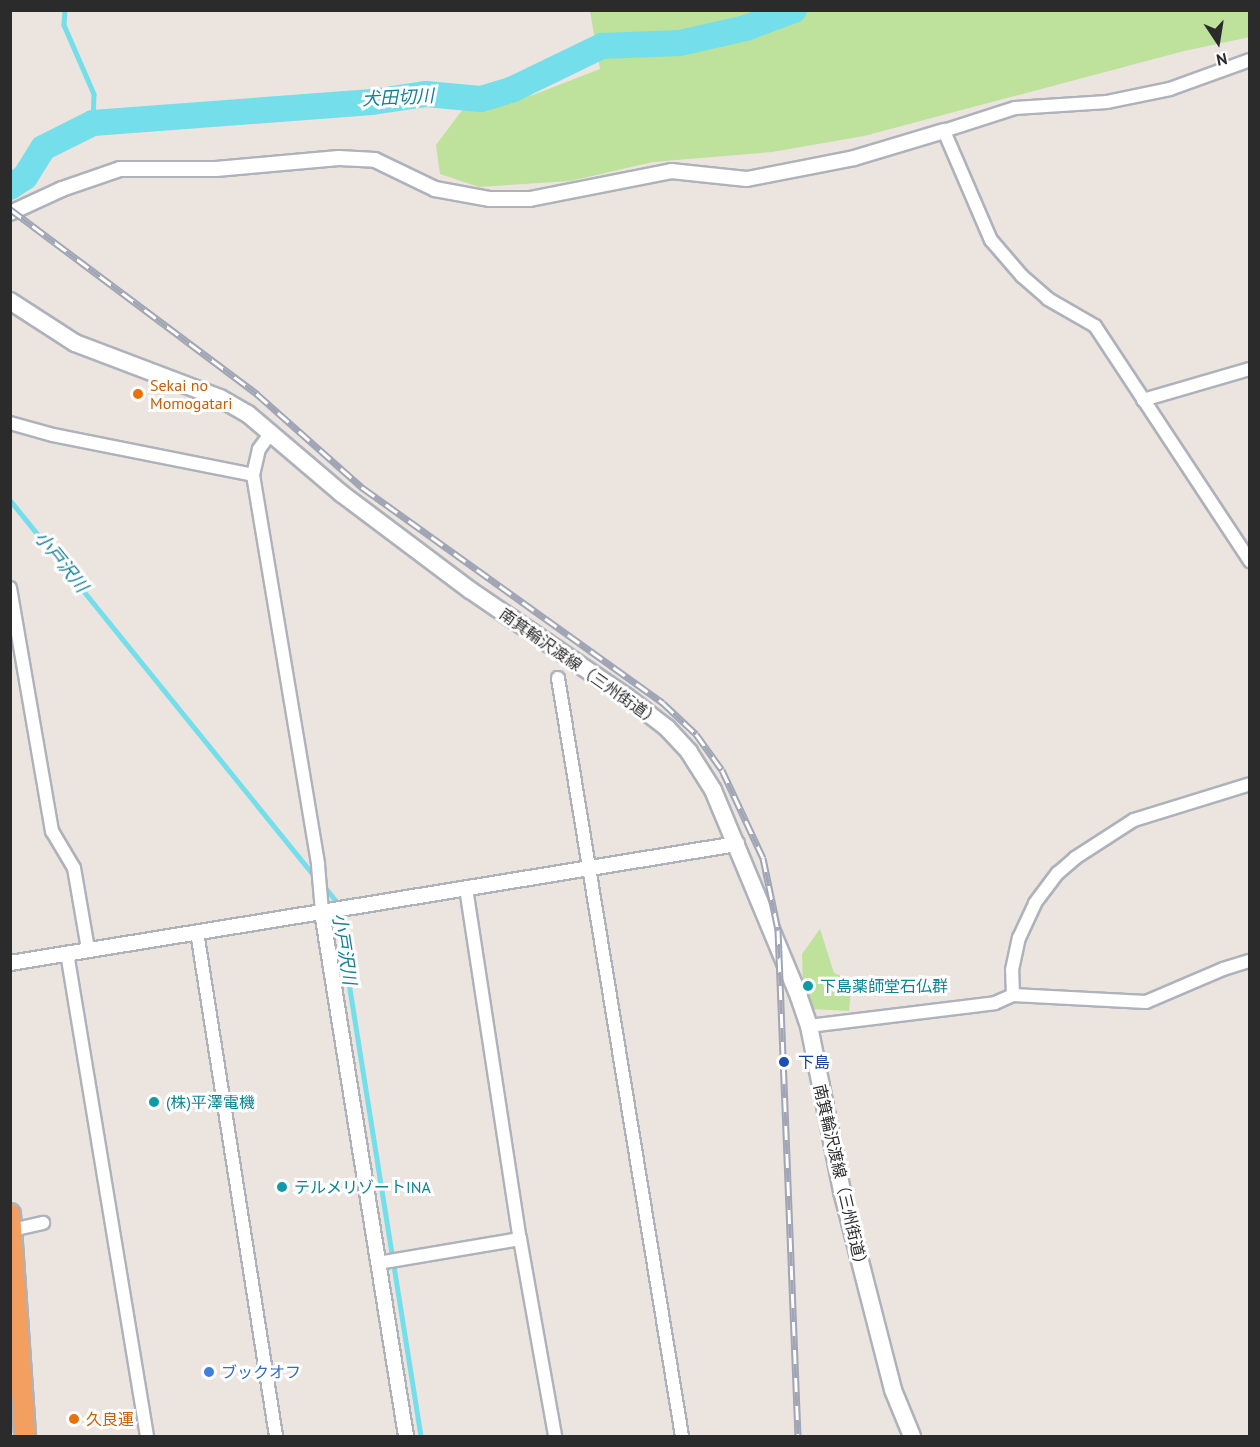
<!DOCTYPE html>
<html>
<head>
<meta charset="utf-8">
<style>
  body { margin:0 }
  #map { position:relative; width:1260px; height:1447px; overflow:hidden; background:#ece4de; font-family:"PT Sans","Noto Sans JP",sans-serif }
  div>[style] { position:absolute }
  .green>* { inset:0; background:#bee19c }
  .stream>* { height:4.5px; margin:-2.25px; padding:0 2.25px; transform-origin:2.25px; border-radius:2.25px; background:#74deeb }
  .river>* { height:26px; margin:-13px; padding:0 13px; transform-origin:13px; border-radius:13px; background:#74deeb }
  .roads { filter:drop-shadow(2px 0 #aeb2bb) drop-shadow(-2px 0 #aeb2bb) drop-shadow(0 2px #aeb2bb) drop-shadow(0 -2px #aeb2bb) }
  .minor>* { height:12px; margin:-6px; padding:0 6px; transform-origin:6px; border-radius:6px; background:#fff }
  .tertiary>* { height:14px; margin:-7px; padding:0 7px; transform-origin:7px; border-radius:7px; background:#fff }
  .secondary>* { height:16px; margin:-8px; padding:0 8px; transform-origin:8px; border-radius:8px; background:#fff }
  .trunk>* { height:20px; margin:-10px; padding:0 10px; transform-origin:10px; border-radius:10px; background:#f29f5f }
  .rail>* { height:7px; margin-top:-3.5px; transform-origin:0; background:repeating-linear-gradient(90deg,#fff 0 14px,#a0a6b5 0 28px); box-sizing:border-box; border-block:2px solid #a0a6b5 }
  .dots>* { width:16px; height:16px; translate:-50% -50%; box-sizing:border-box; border:3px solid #fff; border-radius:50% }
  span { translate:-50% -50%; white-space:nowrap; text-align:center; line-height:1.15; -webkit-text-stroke:6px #fff; paint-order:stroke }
  .food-label { font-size:16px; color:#c56008 }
  .left { translate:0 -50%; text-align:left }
  .street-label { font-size:16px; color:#2b2b2b }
  .culture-label { font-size:16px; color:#0d838f }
  .transit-label { font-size:16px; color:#164399 }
  .shop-label { font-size:16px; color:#366cbe }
  .water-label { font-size:18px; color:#127f98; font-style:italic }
  .frame { position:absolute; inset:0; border:12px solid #2b2b2b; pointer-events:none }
  .north { position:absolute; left:1188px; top:12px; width:60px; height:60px; -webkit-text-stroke:4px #fff; paint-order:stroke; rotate:168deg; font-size:16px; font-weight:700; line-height:24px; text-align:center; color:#2b2b2b }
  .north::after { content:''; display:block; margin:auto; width:21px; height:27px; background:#2b2b2b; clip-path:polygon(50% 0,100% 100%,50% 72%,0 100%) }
</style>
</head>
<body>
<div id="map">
  <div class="green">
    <i style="clip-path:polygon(590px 11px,1249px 10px,1250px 37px,1184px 51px,864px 136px,772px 152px,653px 162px,570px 181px,479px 187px,440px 174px,436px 145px,463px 109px,533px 95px,600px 69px)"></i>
    <i style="clip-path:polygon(820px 929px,834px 973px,852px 980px,849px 1011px,813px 1009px,803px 987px,802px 954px)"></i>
  </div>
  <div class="stream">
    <i style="left:65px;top:10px;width:15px;rotate:94deg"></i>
    <i style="left:64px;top:25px;width:75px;rotate:66.5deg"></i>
    <i style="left:94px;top:94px;width:29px;rotate:92deg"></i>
    <i style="left:10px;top:500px;width:486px;rotate:51deg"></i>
    <i style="left:324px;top:886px;width:19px;rotate:51deg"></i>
    <i style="left:336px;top:901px;width:542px;rotate:80.97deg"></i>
  </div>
  <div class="river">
    <i style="left:10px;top:187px;width:18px;rotate:-34deg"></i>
    <i style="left:25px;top:177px;width:34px;rotate:-58deg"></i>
    <i style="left:43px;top:148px;width:56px;rotate:-26.6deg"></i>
    <i style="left:93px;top:123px;width:280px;rotate:-4.3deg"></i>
    <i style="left:372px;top:102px;width:55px;rotate:-8.4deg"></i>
    <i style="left:426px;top:94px;width:55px;rotate:5.2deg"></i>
    <i style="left:481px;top:99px;width:34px;rotate:-17deg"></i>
    <i style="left:513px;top:89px;width:99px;rotate:-25.8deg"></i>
    <i style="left:602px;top:46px;width:78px;rotate:-2.2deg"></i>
    <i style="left:680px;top:43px;width:68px;rotate:-12.8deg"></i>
    <i style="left:746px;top:28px;width:51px;rotate:-20.6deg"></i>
  </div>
  <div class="roads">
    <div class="minor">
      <i style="left:1250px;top:60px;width:85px;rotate:160.1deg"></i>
      <i style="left:1170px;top:89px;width:64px;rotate:168.3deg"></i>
      <i style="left:1107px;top:102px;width:92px;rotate:176.3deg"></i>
      <i style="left:1015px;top:108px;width:75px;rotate:162.1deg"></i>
      <i style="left:944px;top:131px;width:119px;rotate:66.7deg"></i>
      <i style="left:991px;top:240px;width:48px;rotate:49.3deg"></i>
      <i style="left:1022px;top:276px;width:35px;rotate:41deg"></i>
      <i style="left:1048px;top:299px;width:54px;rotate:29.9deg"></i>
      <i style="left:1095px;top:326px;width:282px;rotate:56.6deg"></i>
      <i style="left:1143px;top:400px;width:111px;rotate:-16.2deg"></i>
      <i style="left:10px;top:423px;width:45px;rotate:15.6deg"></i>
      <i style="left:53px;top:435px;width:204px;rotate:11.3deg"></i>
      <i style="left:270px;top:434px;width:19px;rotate:126deg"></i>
      <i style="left:259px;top:449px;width:27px;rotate:103deg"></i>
      <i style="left:253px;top:475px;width:395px;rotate:80.5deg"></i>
      <i style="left:318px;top:865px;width:47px;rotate:85.1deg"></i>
      <i style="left:10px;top:588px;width:247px;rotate:80.2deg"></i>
      <i style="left:52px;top:831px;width:43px;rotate:59.3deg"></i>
      <i style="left:74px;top:868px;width:82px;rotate:80.2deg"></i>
      <i style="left:558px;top:678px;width:768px;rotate:80.71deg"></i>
      <i style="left:466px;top:888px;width:355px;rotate:81.3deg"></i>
      <i style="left:520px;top:1239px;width:200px;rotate:79.9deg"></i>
      <i style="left:197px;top:932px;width:510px;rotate:81.09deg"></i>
      <i style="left:67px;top:953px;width:490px;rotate:80.6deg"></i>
      <i style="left:1013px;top:995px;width:25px;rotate:-92deg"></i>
      <i style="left:1012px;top:970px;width:33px;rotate:-78deg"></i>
      <i style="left:1019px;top:938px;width:38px;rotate:-65deg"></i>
      <i style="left:1035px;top:903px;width:38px;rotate:-53deg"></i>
      <i style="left:1058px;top:873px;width:23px;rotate:-41deg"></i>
      <i style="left:1075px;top:858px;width:70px;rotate:-32.8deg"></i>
      <i style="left:1134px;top:820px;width:121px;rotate:-17.2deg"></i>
      <i style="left:809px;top:1026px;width:187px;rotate:-7deg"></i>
      <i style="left:995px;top:1003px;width:20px;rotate:-24deg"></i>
      <i style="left:1013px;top:995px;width:133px;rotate:3deg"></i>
      <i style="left:1146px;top:1002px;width:84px;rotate:-23.2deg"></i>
      <i style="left:1223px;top:969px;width:28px;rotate:-17deg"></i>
      <i style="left:12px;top:1230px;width:32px;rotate:-13deg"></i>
      <i style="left:378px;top:1263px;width:144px;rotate:-9.6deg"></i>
    </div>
    <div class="tertiary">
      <i style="left:10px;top:213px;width:57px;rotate:-24.8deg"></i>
      <i style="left:62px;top:189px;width:61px;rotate:-19deg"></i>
      <i style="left:120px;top:169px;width:96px"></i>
      <i style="left:216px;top:169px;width:123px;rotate:-5.1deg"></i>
      <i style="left:339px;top:158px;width:36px;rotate:3deg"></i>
      <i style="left:375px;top:160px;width:67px;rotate:25.8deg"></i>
      <i style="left:435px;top:189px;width:56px;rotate:10.3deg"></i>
      <i style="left:490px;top:199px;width:40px"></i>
      <i style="left:530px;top:199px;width:144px;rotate:-11.2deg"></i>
      <i style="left:671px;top:171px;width:76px;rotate:6deg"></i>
      <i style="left:747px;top:179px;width:109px;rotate:-11.1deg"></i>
      <i style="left:854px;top:158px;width:94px;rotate:-16.7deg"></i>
      <i style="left:322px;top:912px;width:531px;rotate:80.89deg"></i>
      <i style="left:10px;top:963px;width:737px;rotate:-9.3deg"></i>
    </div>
    <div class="secondary">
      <i style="left:10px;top:301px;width:77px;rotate:32.9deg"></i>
      <i style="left:75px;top:343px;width:155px;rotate:20.8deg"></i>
      <i style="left:220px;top:398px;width:32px;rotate:30deg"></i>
      <i style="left:248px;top:414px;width:123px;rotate:40.4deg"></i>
      <i style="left:342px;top:494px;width:160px;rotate:36.9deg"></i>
      <i style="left:470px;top:590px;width:190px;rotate:34.3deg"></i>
      <i style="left:627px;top:697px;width:51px;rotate:37.8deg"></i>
      <i style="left:667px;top:728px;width:33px;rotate:47deg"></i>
      <i style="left:689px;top:752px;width:45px;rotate:57.7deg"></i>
      <i style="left:713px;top:790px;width:224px;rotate:67.4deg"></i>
      <i style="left:799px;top:997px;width:31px;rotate:71deg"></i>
      <i style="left:809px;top:1026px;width:168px;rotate:78.7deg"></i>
      <i style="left:842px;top:1191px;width:205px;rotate:75.6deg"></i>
      <i style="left:893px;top:1390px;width:50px;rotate:67.6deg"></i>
    </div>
    <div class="trunk">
      <i style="left:10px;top:1214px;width:223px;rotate:86.1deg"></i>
    </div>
  </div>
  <div class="rail">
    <i style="left:10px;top:209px;width:309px;rotate:36.8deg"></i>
    <i style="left:257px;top:394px;width:142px;rotate:41.6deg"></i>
    <i style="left:363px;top:488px;width:369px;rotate:35.6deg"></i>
    <i style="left:663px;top:703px;width:45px;rotate:43.2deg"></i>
    <i style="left:696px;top:734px;width:44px;rotate:54.2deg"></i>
    <i style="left:722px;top:770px;width:97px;rotate:65deg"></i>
    <i style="left:763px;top:858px;width:74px;rotate:78.2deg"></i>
    <i style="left:778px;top:930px;width:506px;rotate:87.74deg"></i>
  </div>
  <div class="dots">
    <i style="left:138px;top:394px;background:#e8710a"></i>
    <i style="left:808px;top:986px;background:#0f9aa8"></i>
    <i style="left:784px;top:1062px;background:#1a4fb4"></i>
    <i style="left:154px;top:1102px;background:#0f9aa8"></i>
    <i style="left:282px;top:1187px;background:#0f9aa8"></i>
    <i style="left:209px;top:1372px;background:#3f7fe0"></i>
    <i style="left:74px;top:1419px;background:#e8710a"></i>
  </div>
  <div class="food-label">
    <span class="left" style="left:150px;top:394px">Sekai no<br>Momogatari</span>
    <span class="left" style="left:86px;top:1419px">久良運</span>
  </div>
  <div class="street-label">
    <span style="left:580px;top:667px;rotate:35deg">南箕輪沢渡線（三州街道）</span>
    <span style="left:841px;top:1178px;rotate:77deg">南箕輪沢渡線（三州街道）</span>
  </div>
  <div class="culture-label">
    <span class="left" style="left:820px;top:986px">下島薬師堂石仏群</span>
    <span class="left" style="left:166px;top:1102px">(株)平澤電機</span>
    <span class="left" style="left:294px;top:1187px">テルメリゾートINA</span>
  </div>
  <div class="transit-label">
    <span class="left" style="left:798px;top:1062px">下島</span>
  </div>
  <div class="shop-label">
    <span class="left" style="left:221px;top:1372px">ブックオフ</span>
  </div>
  <div class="water-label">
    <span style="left:398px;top:98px;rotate:-3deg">犬田切川</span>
    <span style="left:61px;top:562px;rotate:51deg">小戸沢川</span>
    <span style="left:344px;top:949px;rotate:81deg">小戸沢川</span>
  </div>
  <div class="frame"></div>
  <div class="north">N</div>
</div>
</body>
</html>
